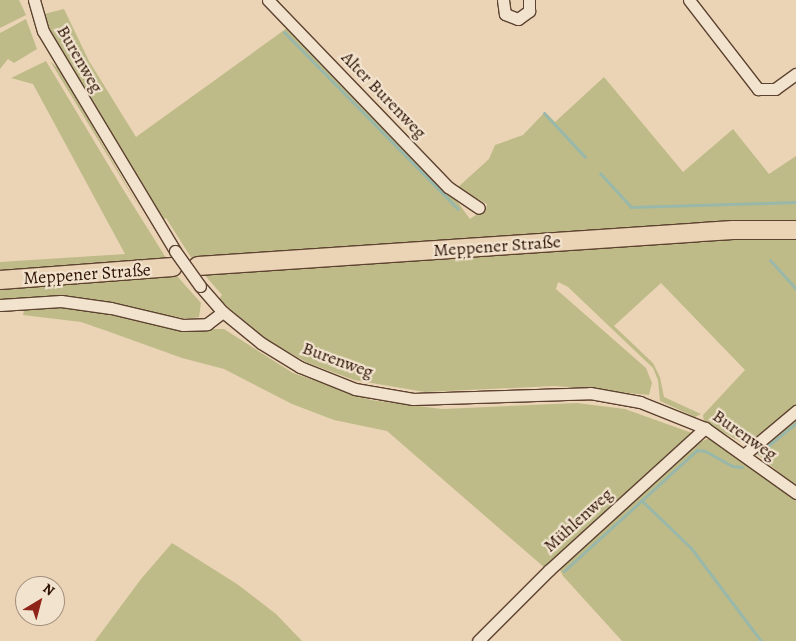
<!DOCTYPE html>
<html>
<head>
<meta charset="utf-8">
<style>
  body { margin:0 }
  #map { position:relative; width:796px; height:641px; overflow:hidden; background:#ebd4b5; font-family:Alegreya,serif }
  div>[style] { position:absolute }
  .green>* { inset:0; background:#bebb89 }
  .stream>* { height:3px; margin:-1.5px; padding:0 1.5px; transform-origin:1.5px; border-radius:1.5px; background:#99b8aa }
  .roads { filter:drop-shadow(1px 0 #5d4230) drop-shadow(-1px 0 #5d4230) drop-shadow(0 1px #5d4230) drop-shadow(0 -1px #5d4230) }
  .street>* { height:11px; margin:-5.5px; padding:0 5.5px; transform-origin:5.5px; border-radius:5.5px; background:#f2e3cf }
  .primary>* { height:18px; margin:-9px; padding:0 9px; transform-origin:9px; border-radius:9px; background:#ebd4b5 }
  .bridges { filter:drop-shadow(1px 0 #5d4230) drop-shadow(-1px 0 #5d4230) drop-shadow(0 1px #5d4230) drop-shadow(0 -1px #5d4230) }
  .street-bridge>* { height:11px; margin:-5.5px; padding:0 5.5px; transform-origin:5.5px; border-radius:5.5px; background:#f2e3cf }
  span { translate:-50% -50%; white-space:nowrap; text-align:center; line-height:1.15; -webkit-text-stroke:4.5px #f2e3cf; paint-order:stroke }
  .street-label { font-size:18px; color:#2e1204 }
  .north { position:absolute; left:15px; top:576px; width:50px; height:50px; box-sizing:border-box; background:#f2e3cf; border:1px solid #a48f7e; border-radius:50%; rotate:37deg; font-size:14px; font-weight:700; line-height:20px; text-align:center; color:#2e1204 }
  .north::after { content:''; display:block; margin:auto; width:18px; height:22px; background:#8f2418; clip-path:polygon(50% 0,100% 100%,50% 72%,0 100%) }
</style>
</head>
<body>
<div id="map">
  <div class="green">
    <i style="clip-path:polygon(0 0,19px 0,26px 15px,0 28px)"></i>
    <i style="clip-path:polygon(64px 9px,89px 61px,136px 137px,287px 28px,408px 155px,451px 193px,470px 219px,486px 208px,487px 204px,457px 188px,489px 159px,495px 145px,523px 135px,545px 112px,555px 122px,604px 77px,683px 172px,733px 129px,769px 174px,796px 156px,796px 222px,619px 228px,192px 259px,166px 218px,161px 221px,55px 42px,44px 14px)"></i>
    <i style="clip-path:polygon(26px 19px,37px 49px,14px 63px,8px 59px,0 69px,0 33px)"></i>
    <i style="clip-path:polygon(46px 61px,121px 186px,168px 261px,0 273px,0 262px,125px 254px,33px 84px,11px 78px)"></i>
    <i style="clip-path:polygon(50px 61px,59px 69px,145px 217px,117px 171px)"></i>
    <i style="clip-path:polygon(796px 236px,796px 408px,748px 446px,704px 422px,703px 415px,745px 370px,661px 283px,614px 326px,653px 363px,660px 377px,664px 397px,701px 414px,695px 417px,660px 401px,658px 380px,653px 368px,568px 287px,558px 282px,556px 289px,646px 368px,652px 383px,649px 395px,555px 386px,425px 392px,354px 380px,308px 363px,264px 338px,219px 299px,222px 295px,203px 273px,669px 239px)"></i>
    <i style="clip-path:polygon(177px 276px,201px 303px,199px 317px,188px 319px,136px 309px,0 301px,0 288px)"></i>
    <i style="clip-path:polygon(77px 306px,192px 329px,224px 329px,293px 373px,371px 400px,442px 409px,577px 403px,625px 409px,692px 433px,545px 568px,387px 431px,334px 420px,292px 404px,224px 369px,182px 358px,107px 331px,81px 322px,23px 315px,24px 310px,31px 308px)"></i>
    <i style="clip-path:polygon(796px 415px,796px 487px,755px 452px)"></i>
    <i style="clip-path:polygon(707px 439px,716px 440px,796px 498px,796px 641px,622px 641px,563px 576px,560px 570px,563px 565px,698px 443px)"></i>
    <i style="clip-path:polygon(172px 543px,237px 584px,276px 614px,302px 641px,95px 641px,141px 579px)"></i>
  </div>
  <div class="stream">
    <i style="left:284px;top:32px;width:248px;rotate:45.5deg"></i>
    <i style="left:544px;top:113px;width:60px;rotate:47deg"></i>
    <i style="left:600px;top:173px;width:46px;rotate:47.6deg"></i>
    <i style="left:631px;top:207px;width:165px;rotate:-1.7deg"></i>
    <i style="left:770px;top:260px;width:39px;rotate:48deg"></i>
    <i style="left:759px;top:453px;width:48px;rotate:-39deg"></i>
    <i style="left:641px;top:500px;width:69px;rotate:43.8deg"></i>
    <i style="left:691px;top:548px;width:116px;rotate:53deg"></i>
    <i style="left:564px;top:571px;width:180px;rotate:-42.3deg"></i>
    <i style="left:697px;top:450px;width:8px;rotate:7deg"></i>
    <i style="left:705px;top:451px;width:31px;rotate:29deg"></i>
    <i style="left:732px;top:466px;width:10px;rotate:6deg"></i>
  </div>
  <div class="roads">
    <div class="street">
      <i style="left:34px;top:0;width:32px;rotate:74deg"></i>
      <i style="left:43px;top:31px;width:257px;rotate:59deg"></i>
      <i style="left:268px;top:0;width:260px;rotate:46.1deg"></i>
      <i style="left:448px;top:187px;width:37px;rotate:34deg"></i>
      <i style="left:503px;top:0;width:14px;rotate:82deg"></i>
      <i style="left:505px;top:14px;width:14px;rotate:21deg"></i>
      <i style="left:518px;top:19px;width:14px;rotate:-36deg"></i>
      <i style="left:529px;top:11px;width:11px;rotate:-90deg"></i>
      <i style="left:689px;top:0;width:113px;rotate:52.2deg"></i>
      <i style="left:758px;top:89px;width:17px"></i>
      <i style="left:775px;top:89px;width:26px;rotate:-36deg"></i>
      <i style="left:200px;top:286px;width:35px;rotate:49deg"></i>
      <i style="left:223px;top:312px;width:49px;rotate:39.2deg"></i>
      <i style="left:261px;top:343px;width:46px;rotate:31.6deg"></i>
      <i style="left:300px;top:367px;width:59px;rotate:21.8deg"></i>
      <i style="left:355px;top:389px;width:59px;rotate:9.8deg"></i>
      <i style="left:413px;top:399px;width:177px;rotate:-1.9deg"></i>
      <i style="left:590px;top:393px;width:51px;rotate:10.2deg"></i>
      <i style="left:640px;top:402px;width:70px;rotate:21.8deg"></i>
      <i style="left:705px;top:428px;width:112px;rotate:35.5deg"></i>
      <i style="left:0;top:305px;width:61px;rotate:-3.8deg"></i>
      <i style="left:61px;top:301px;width:50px;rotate:8deg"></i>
      <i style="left:111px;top:308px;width:74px;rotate:13.3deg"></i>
      <i style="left:183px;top:325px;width:24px;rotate:-2deg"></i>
      <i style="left:207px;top:324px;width:20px;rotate:-37deg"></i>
      <i style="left:745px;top:454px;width:67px;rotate:-40.1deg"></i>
      <i style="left:478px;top:641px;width:100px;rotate:-45deg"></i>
      <i style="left:549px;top:570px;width:211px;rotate:-42.3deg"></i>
    </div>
    <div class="primary">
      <i style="left:198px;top:266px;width:536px;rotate:-3.85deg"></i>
      <i style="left:733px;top:230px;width:63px"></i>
      <i style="left:0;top:280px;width:173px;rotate:-4.3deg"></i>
    </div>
  </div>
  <div class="bridges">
    <div class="street-bridge">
      <i style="left:175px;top:251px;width:43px;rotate:54.5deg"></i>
    </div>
  </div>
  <div class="street-label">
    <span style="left:80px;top:59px;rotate:60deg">Burenweg</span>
    <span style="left:384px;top:95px;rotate:46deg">Alter Burenweg</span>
    <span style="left:497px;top:246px;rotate:-4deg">Meppener Straße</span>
    <span style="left:87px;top:274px;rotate:-4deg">Meppener Straße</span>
    <span style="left:338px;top:360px;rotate:20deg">Burenweg</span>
    <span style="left:745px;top:435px;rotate:35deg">Burenweg</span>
    <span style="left:578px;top:520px;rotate:-42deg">Mühlenweg</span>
  </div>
  <div class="north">N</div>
</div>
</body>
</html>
